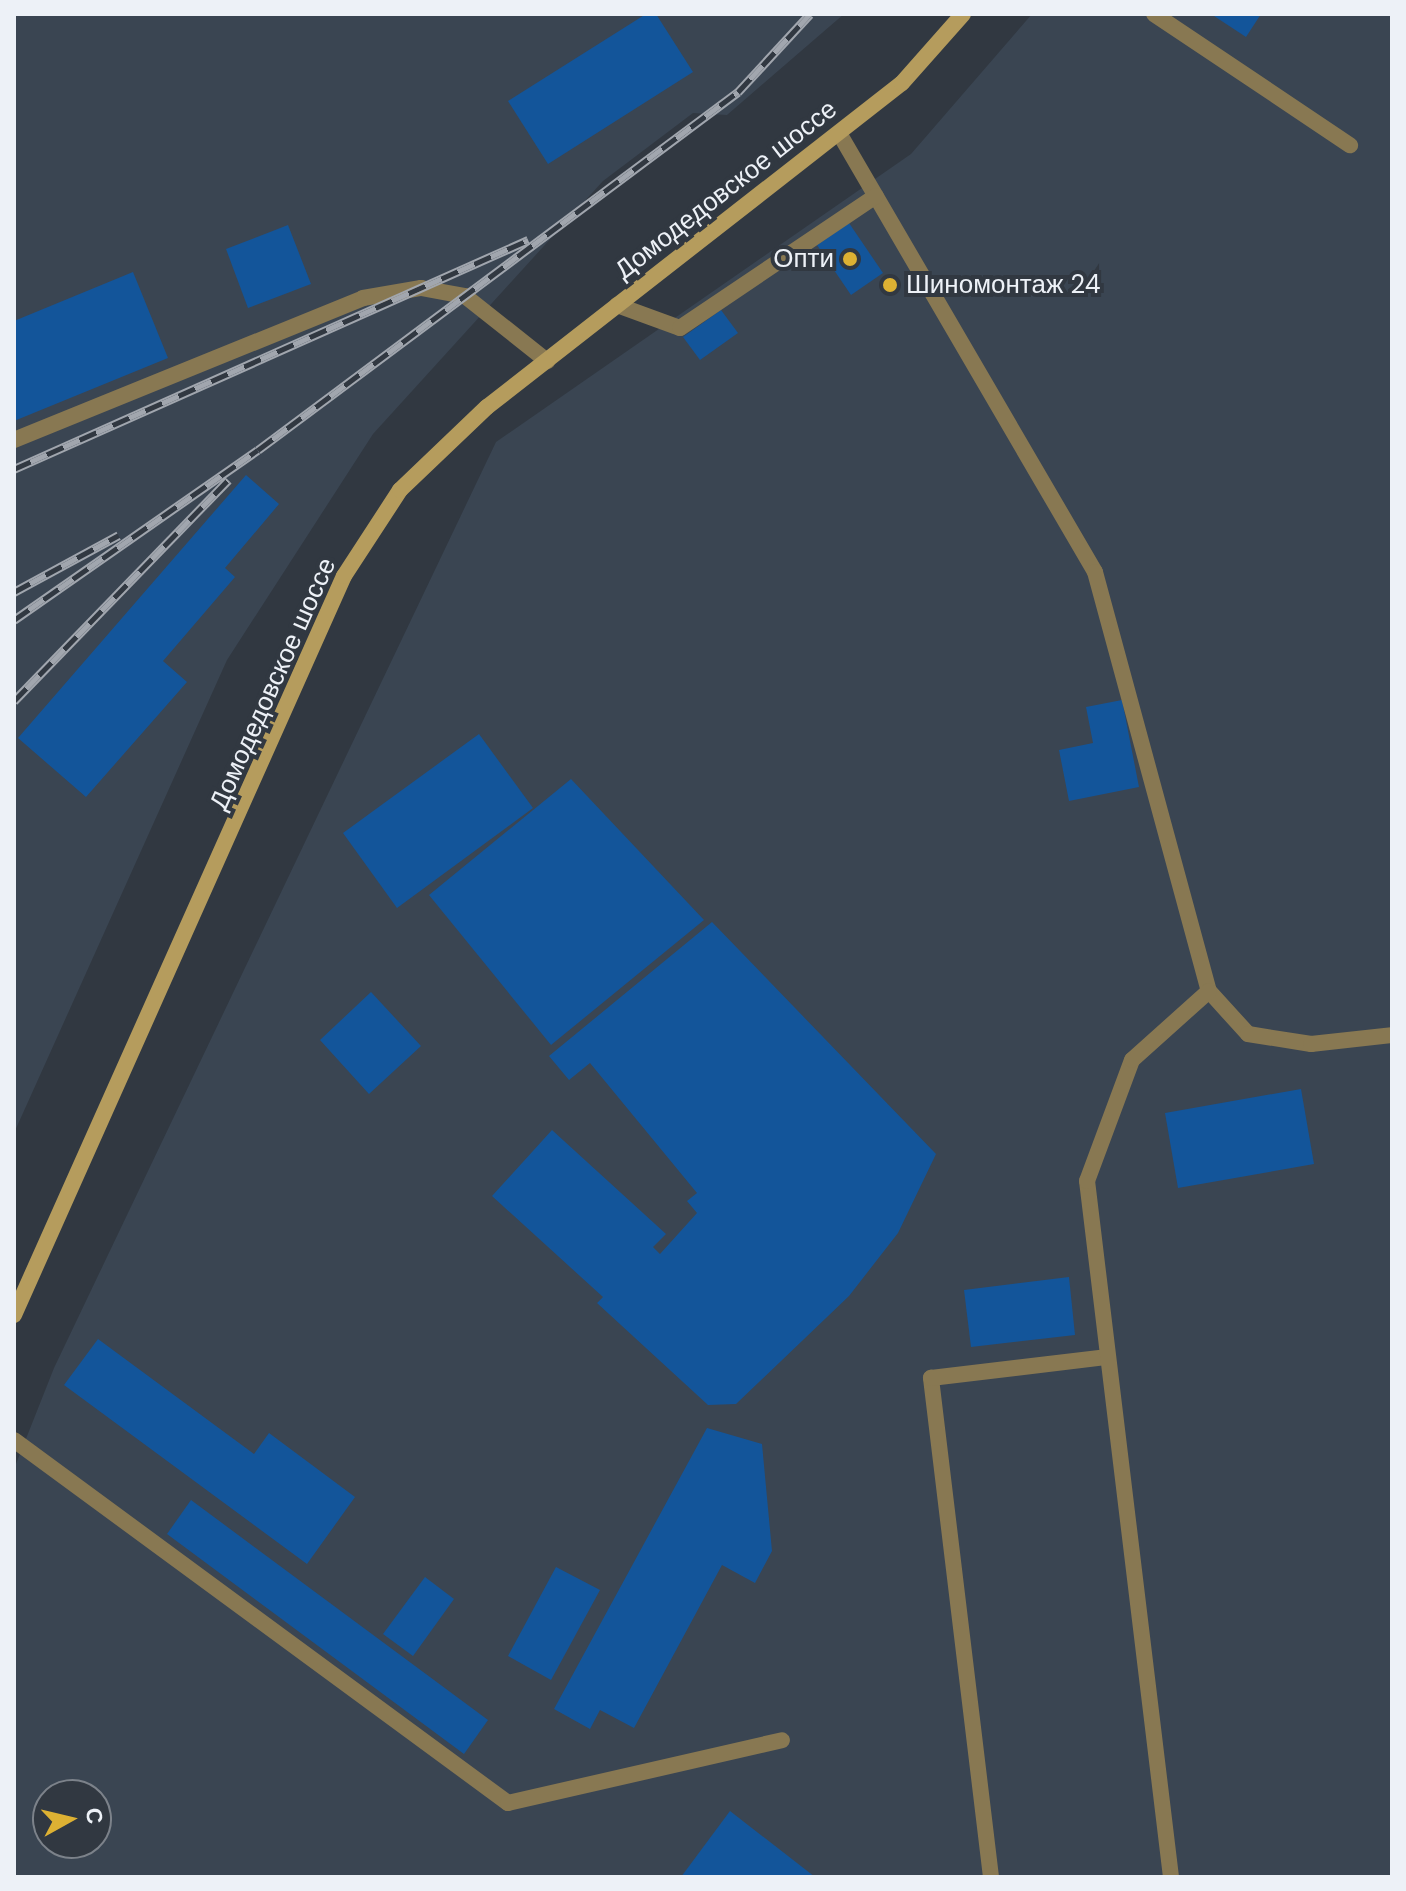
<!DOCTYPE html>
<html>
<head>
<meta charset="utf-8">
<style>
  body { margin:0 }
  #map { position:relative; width:1406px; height:1891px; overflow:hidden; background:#313841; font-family:"DM Sans",sans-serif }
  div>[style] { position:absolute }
  .built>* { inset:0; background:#3a4552 }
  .building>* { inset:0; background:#13559a }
  .lane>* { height:16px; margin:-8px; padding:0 8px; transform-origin:8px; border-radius:8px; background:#887852 }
  .secondary>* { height:16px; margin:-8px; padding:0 8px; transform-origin:8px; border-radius:8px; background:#b59c5d }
  .rail>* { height:9px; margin-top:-4.5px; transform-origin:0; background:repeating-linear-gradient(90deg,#313841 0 18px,#a1a6ae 0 36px); box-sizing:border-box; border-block:2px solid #a1a6ae }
  .dots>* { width:22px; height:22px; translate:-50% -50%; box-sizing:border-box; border:4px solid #313841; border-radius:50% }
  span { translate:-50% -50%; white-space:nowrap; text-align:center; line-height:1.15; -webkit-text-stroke:8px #313841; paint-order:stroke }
  .street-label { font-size:26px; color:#edf1f7 }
  .poi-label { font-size:26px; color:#edf1f7 }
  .right { translate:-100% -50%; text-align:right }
  .left { translate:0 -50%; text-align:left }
  .frame { position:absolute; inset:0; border:16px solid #edf1f7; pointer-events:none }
  .north { position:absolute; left:32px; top:1779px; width:80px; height:80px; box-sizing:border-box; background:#313841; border:2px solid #7c828a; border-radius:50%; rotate:82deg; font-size:22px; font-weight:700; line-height:32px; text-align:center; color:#edf1f7 }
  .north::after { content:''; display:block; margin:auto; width:28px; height:36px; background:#ddb133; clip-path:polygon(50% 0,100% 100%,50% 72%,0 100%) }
</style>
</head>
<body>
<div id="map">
  <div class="built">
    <i style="clip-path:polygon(14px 14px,844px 14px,727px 115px,693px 113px,603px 181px,373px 434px,227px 660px,14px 1133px)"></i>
    <i style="clip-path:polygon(evenodd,1032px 14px,1392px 14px,1392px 1877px,14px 1877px,14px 1469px,54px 1368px,496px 442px,911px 154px,1032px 14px,48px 1795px,96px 1795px,96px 1843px,48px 1843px,48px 1795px)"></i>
  </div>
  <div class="building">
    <i style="clip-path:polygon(646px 14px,656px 14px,693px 72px,548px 164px,508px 101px)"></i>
    <i style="clip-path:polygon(1211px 14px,1261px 14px,1246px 37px)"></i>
    <i style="clip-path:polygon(849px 223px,883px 273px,851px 295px,817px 245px)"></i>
    <i style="clip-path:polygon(288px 225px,311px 284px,248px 308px,226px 249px)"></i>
    <i style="clip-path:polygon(133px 272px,168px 358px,14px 421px,14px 321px)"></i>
    <i style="clip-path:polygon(721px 310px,738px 333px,700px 360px,683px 337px)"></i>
    <i style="clip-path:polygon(246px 475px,279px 504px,225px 568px,235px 577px,163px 661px,187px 682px,86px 797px,18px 738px)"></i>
    <i style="clip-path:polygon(1122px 700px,1139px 787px,1069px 801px,1059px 750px,1093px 743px,1086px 707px)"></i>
    <i style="clip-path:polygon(479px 734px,533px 808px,397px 908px,343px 833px)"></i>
    <i style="clip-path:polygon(571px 779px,704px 920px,551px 1045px,429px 895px)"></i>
    <i style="clip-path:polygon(712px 922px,936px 1154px,898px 1233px,849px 1296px,736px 1404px,708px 1405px,597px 1303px,603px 1297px,492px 1196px,552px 1130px,666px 1234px,653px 1247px,660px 1254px,697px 1213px,687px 1201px,697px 1193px,590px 1063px,569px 1080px,549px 1056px)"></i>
    <i style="clip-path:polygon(371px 992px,421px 1046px,369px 1094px,320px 1040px)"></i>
    <i style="clip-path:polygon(1301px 1089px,1314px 1164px,1178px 1188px,1165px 1113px)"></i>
    <i style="clip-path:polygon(1069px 1277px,1075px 1335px,971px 1347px,964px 1290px)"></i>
    <i style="clip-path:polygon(98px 1339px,254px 1454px,269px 1433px,355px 1497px,307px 1564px,64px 1385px)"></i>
    <i style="clip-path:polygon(707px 1428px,762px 1444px,772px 1551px,755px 1583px,722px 1565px,634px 1728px,600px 1710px,590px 1729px,554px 1709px)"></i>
    <i style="clip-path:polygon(191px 1500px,488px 1720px,464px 1754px,167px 1534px)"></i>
    <i style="clip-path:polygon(556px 1567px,600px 1590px,551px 1680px,508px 1656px)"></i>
    <i style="clip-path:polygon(425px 1577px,454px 1599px,413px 1656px,383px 1634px)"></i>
    <i style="clip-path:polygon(730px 1811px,815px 1877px,681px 1877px)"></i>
  </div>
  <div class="lane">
    <i style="left:1154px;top:14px;width:236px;rotate:33.8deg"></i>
    <i style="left:839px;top:133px;width:508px;rotate:59.75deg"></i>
    <i style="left:1095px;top:572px;width:434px;rotate:74.8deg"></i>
    <i style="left:1209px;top:991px;width:58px;rotate:47.8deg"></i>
    <i style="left:1248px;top:1034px;width:64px;rotate:9deg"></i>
    <i style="left:1311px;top:1044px;width:81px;rotate:-6.3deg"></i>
    <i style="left:617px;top:305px;width:67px;rotate:20.1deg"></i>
    <i style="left:680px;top:328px;width:236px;rotate:-34deg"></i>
    <i style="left:14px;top:440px;width:377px;rotate:-22.1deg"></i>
    <i style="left:363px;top:298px;width:59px;rotate:-9.8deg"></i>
    <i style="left:421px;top:288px;width:45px;rotate:10.3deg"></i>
    <i style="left:465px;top:296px;width:105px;rotate:38.4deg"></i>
    <i style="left:14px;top:1440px;width:613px;rotate:36.31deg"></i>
    <i style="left:508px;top:1803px;width:281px;rotate:-12.9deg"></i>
    <i style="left:991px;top:1877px;width:503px;rotate:-96.86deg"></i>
    <i style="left:931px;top:1378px;width:178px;rotate:-6.8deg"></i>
    <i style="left:1171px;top:1877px;width:701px;rotate:-96.88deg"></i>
    <i style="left:1087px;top:1181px;width:129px;rotate:-69.6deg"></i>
    <i style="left:1132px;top:1060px;width:103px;rotate:-41.9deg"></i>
  </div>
  <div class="secondary">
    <i style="left:14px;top:1315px;width:809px;rotate:-65.94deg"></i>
    <i style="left:344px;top:576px;width:103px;rotate:-56.9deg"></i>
    <i style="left:400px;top:490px;width:120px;rotate:-43.7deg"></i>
    <i style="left:487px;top:407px;width:526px;rotate:-37.98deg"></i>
    <i style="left:902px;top:83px;width:92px;rotate:-48.5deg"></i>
  </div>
  <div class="rail">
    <i style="left:14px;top:469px;width:563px;rotate:-24.01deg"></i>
    <i style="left:14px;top:592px;width:119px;rotate:-28.5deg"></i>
    <i style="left:14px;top:620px;width:297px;rotate:-34.9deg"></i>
    <i style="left:258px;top:450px;width:599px;rotate:-36.72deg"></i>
    <i style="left:738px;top:92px;width:106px;rotate:-47.3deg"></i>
    <i style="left:14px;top:701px;width:308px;rotate:-45.9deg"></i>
  </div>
  <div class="dots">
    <i style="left:850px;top:259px;background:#ddb133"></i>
    <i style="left:890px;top:285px;background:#ddb133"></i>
  </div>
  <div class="street-label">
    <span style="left:726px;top:190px;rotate:-38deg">Домодедовское шоссе</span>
    <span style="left:273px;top:684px;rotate:-66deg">Домодедовское шоссе</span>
  </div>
  <div class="poi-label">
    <span class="right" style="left:834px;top:259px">Опти</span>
    <span class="left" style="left:906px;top:285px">Шиномонтаж 24</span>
  </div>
  <div class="frame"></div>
  <div class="north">С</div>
</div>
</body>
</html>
